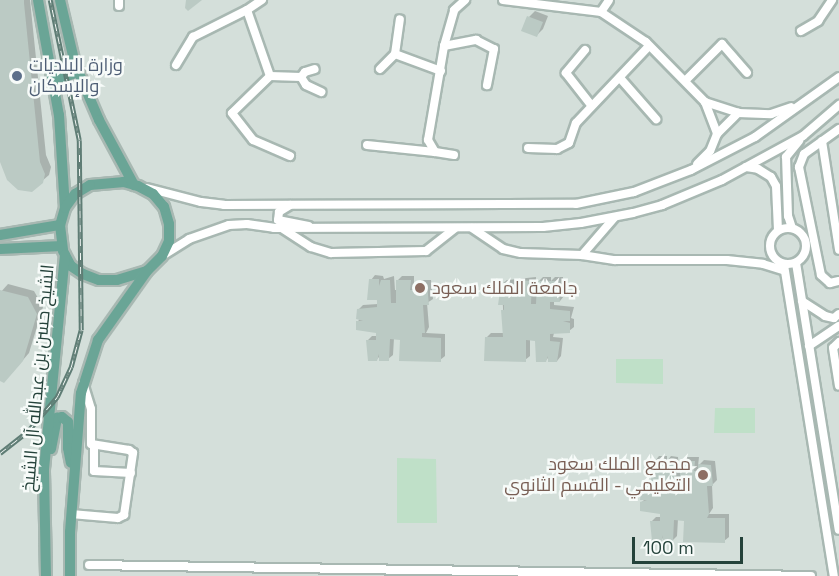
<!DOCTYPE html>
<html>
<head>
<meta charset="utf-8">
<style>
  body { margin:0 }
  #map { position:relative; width:839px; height:576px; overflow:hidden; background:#e6efeb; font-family:"Space Grotesk",Cairo,sans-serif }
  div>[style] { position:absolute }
  .built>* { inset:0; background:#d4dfda }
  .green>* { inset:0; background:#bfe0c8 }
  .shadow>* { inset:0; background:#0003 }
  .building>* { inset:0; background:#bbcac4 }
  .roads { filter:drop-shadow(2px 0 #a8b8b2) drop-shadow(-2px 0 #a8b8b2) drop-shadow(0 2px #a8b8b2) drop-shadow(0 -2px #a8b8b2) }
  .minor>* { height:8px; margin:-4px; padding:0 4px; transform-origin:4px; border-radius:4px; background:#fff }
  .minor>.ring { margin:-4px; padding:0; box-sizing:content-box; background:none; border:8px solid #fff; border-radius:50% }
  .major>* { height:10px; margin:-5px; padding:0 5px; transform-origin:5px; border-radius:5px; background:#6aa596 }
  .rail>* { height:4.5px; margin-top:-2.25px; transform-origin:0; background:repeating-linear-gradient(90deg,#f7fbf9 0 7px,#5f7d75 0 14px); box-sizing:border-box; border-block:2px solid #5f7d75 }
  .dots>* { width:16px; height:16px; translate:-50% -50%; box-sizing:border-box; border:3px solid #f7fbf9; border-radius:50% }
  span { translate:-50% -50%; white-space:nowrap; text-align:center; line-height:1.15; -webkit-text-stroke:5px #f7fbf9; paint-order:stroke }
  .service-label { font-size:18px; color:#4e5e75 }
  .left { translate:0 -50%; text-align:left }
  .education-label { font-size:18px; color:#785e54 }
  .right { translate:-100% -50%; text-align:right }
  .street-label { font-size:18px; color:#24423a }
  .scale { position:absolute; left:632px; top:537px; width:111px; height:27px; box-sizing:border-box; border:3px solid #24423a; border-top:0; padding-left:8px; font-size:18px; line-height:21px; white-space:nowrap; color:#24423a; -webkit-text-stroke:4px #f7fbf9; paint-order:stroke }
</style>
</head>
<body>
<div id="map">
  <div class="built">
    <i style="clip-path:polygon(0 0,839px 0,839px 576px,0 576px)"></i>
  </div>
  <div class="green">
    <i style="clip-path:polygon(616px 359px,663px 359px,663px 384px,616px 383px)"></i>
    <i style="clip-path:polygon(715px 408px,755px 408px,755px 433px,714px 433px)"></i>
    <i style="clip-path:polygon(397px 458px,436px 459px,437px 523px,397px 523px)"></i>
  </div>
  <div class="shadow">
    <i style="clip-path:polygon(0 0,30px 0,46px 155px,51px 167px,49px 175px,42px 181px,0 159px)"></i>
    <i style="clip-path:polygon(535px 11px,548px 16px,543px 29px,536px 36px,529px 17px)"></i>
    <i style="clip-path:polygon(375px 275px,383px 276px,384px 279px,394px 276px,395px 290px,397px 290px,398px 280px,402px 276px,414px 276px,414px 286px,420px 280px,431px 280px,433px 299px,427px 303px,429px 327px,426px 333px,445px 334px,445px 356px,440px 360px,401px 338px,394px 338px,393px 355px,388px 359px,380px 356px,377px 359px,368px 340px,372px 336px,378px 336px,378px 331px,358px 321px,361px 318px,358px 310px,363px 305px,378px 304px,371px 280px)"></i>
    <i style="clip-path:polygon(536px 277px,535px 296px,538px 296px,539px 281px,543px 277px,551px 277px,551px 281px,555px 277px,563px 277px,564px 296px,560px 301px,554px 301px,554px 305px,574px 307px,571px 318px,574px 319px,574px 327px,569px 331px,554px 333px,553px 337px,563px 338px,561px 356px,557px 361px,549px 361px,548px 358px,545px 361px,537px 339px,530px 339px,530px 356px,525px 360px,486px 338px,491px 333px,504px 333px,502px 284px,507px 280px)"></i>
    <i style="clip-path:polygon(8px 284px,34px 291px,43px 307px,29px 353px,10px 375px,0 380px,0 293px)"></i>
    <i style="clip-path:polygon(659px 456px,667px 456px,667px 461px,671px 456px,678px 457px,679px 470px,681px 470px,682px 461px,686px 457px,699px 457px,698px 466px,704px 460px,715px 461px,717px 480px,712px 485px,713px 508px,709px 514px,729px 514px,729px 537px,724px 541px,685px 519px,678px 519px,677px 536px,673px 540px,664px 537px,661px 540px,652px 521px,656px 517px,662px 517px,662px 512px,642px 502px,646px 498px,642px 491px,647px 486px,662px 485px,655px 461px)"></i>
  </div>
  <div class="building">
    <i style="clip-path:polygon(0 0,24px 0,24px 3px,40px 162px,45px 174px,43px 183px,32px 192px,18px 190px,7px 180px,0 162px)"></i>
    <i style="clip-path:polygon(186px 0,202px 0,188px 11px,185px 8px)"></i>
    <i style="clip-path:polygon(527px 16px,543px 22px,537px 37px,521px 31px)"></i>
    <i style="clip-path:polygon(369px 279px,379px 279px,379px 286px,381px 280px,390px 280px,391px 303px,396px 303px,396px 280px,411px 280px,410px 290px,414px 290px,414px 284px,427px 284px,429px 305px,423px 305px,425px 333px,422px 333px,422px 337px,441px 338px,441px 362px,399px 361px,400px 340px,390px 339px,389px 361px,379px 361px,379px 354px,377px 361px,368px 361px,366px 340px,376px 340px,376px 333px,356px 330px,356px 321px,363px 321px,356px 319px,357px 309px,377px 307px,377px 300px,367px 300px)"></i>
    <i style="clip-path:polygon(517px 280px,532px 281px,531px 304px,536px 304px,537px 281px,547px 281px,547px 288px,549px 281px,558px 281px,560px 302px,550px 302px,550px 309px,570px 311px,570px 321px,563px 321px,570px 323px,570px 333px,550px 334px,550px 341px,560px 342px,557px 362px,548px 362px,548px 356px,546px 362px,536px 362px,535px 341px,526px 340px,526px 362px,484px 361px,485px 337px,503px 337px,501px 310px,504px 310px,504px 305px,498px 305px,501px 284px,517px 284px)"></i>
    <i style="clip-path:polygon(0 290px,28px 297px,37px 314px,23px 361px,4px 383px,0 381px)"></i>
    <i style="clip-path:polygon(653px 460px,663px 460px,663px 467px,665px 460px,674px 461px,675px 484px,680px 484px,680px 461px,695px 461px,694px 471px,698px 471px,698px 464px,711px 465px,713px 486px,707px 486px,709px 514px,707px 518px,725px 518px,725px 543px,683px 542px,684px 521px,674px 520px,673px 542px,663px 542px,662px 535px,662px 542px,652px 541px,650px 521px,660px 521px,660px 514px,640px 511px,640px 502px,647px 500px,640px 500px,641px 490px,661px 488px,661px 481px,651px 481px)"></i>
  </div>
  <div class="roads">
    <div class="minor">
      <i style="left:119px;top:0;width:6px;rotate:90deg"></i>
      <i style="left:503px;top:0;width:99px;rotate:7deg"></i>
      <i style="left:601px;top:12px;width:54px;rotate:33.7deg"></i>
      <i style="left:646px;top:42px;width:84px;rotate:45.5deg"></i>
      <i style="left:705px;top:102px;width:34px;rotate:69deg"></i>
      <i style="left:717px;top:134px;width:18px;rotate:112deg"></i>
      <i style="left:710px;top:151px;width:18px;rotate:135deg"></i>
      <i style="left:247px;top:10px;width:70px;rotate:70.8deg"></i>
      <i style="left:601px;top:12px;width:14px;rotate:-56deg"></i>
      <i style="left:801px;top:31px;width:20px;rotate:-30deg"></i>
      <i style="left:818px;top:21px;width:25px;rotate:-56deg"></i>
      <i style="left:444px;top:46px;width:33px;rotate:-11deg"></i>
      <i style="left:476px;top:40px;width:20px;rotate:27deg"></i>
      <i style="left:494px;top:49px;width:37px;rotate:101deg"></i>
      <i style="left:585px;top:50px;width:30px;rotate:130deg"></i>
      <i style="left:566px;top:73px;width:41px;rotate:52deg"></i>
      <i style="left:395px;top:54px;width:49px;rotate:20.3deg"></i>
      <i style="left:176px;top:65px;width:33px;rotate:-59deg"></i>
      <i style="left:193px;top:37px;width:60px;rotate:-26.6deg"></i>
      <i style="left:247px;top:10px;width:18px;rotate:-34deg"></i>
      <i style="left:380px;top:69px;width:21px;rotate:-45deg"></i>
      <i style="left:395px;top:54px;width:35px;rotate:-82deg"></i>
      <i style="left:301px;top:77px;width:9px;rotate:58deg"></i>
      <i style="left:306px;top:85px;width:17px;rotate:25deg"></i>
      <i style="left:620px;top:78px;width:55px;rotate:48.7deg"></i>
      <i style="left:686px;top:80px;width:51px;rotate:-45deg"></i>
      <i style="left:722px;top:44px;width:38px;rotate:49deg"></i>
      <i style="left:705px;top:102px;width:35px;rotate:18deg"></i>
      <i style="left:738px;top:113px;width:33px;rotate:2deg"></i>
      <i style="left:771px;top:114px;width:21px;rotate:-19deg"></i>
      <i style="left:839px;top:129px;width:43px;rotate:144.5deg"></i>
      <i style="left:804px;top:154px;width:14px;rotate:111deg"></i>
      <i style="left:799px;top:167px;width:110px;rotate:78.5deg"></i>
      <i style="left:821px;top:275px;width:12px;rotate:42deg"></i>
      <i style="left:830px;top:283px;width:9px;rotate:-13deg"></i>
      <i style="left:717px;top:134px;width:30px;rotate:-45deg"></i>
      <i style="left:822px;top:141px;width:110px;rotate:81.1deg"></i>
      <i style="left:367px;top:145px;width:68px;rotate:5.9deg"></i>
      <i style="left:528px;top:148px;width:29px;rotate:2deg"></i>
      <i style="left:557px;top:149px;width:13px;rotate:-27deg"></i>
      <i style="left:569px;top:143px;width:21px;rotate:-71deg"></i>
      <i style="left:576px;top:123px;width:106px;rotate:-46.5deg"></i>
      <i style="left:454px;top:155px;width:19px;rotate:-171deg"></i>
      <i style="left:435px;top:152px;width:14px;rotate:-120deg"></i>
      <i style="left:428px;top:140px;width:95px;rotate:-80.3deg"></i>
      <i style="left:444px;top:46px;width:37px;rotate:-74deg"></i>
      <i style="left:454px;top:10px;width:15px;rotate:-42deg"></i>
      <i style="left:290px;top:156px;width:40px;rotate:-156.6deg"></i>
      <i style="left:253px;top:140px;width:34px;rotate:-128deg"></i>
      <i style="left:232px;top:113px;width:53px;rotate:-44.2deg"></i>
      <i style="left:270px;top:76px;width:31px;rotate:2deg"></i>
      <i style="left:301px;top:77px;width:6px;rotate:-51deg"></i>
      <i style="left:305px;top:72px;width:10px;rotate:-17deg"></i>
      <i style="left:746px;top:167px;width:12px;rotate:9deg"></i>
      <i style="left:758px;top:169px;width:15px;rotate:32deg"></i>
      <i style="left:771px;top:177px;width:10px;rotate:61deg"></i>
      <i style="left:776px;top:186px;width:44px;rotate:87.4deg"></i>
      <i style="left:147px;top:188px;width:56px;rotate:14.5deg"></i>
      <i style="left:201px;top:202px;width:23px;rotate:7deg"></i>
      <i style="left:224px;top:205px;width:352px;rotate:-0.2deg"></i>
      <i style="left:576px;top:204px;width:59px;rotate:-11.7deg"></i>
      <i style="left:634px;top:192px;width:61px;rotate:-21.1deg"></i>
      <i style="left:691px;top:170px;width:72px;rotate:-27.3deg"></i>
      <i style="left:755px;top:137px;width:103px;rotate:-35.5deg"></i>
      <i style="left:290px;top:205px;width:13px;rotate:148deg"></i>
      <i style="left:279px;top:212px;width:8px;rotate:97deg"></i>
      <i style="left:278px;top:220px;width:31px;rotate:11deg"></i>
      <i class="ring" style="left:770px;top:228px;width:28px;height:28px"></i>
      <i style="left:472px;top:228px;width:37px;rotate:34deg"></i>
      <i style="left:503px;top:249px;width:18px;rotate:13deg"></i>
      <i style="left:521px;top:253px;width:61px;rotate:1.9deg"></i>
      <i style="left:582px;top:255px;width:33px;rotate:9deg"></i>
      <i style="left:615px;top:260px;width:112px"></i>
      <i style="left:727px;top:260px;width:36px;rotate:6deg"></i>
      <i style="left:763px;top:264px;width:21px;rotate:17deg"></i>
      <i style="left:792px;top:228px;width:13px;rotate:-108deg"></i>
      <i style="left:788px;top:216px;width:59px;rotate:-91.9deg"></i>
      <i style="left:786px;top:157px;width:21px;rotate:-51deg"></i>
      <i style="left:283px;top:229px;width:33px;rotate:33deg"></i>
      <i style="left:311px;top:247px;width:21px;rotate:17deg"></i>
      <i style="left:331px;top:253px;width:95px;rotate:-1.2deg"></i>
      <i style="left:426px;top:251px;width:37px;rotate:-38deg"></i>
      <i style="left:582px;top:255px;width:49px;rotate:-49.1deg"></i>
      <i style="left:162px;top:256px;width:32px;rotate:-32deg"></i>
      <i style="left:189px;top:239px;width:42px;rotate:-19.3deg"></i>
      <i style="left:229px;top:225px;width:18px;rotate:-3deg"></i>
      <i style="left:247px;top:224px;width:27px;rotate:8deg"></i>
      <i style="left:274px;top:228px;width:269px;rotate:-0.2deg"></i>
      <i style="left:543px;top:227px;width:38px;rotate:-6deg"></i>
      <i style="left:581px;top:223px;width:53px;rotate:-10.9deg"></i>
      <i style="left:633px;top:213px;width:30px;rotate:-15deg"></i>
      <i style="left:662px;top:205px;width:65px;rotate:-22.6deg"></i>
      <i style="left:722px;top:180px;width:92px;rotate:-28.5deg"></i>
      <i style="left:803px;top:136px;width:48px;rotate:-40.7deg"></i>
      <i style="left:796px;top:263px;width:270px;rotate:80.9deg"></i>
      <i style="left:784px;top:265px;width:315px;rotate:80.9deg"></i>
      <i style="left:802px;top:301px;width:27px;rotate:33deg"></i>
      <i style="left:825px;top:316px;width:9px;rotate:13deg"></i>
      <i style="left:834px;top:318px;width:6px;rotate:-39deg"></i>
      <i style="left:839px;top:342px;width:8px;rotate:135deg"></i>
      <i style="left:833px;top:348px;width:38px;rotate:81deg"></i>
      <i style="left:809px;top:346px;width:36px;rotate:-34deg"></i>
      <i style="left:94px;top:445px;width:26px;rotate:90deg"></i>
      <i style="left:94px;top:471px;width:37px;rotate:3deg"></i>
      <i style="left:71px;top:514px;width:47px;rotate:4.9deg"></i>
      <i style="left:118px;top:518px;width:7px;rotate:-27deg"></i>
      <i style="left:124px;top:515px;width:63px;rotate:-81.7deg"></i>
      <i style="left:133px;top:453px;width:5px;rotate:-143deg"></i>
      <i style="left:129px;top:450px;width:38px;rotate:-171deg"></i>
      <i style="left:91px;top:444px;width:35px;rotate:-90deg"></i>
      <i style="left:91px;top:409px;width:27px;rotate:-107deg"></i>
      <i style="left:89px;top:565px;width:722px;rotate:0.87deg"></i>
    </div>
    <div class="major">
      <i style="left:38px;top:0;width:117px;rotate:79.7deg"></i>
      <i style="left:59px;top:115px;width:93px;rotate:86.3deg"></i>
      <i style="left:65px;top:208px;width:18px;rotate:106deg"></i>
      <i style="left:60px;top:225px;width:26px;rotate:83deg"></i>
      <i style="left:63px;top:251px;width:17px;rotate:62deg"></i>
      <i style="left:71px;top:266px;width:14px;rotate:34deg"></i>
      <i style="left:83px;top:274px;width:17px;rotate:21deg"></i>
      <i style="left:99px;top:280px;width:18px"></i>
      <i style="left:117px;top:280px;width:31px;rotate:-17deg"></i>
      <i style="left:147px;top:271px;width:21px;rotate:-45deg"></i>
      <i style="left:162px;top:256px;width:17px;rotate:-65deg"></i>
      <i style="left:169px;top:241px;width:17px;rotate:-90deg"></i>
      <i style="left:169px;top:224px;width:18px;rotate:-106deg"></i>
      <i style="left:164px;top:207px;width:17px;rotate:-130deg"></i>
      <i style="left:153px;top:194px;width:17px;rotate:-152deg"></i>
      <i style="left:138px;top:186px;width:15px;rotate:-164deg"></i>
      <i style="left:124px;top:182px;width:34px;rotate:175deg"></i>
      <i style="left:90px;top:185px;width:17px;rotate:149deg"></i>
      <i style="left:75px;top:194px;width:17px;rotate:126deg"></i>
      <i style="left:60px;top:0;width:66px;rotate:76.8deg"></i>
      <i style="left:75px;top:64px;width:61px;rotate:66.8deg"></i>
      <i style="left:99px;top:120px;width:74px;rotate:61.7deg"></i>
      <i style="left:51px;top:70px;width:9px;rotate:49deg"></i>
      <i style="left:57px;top:77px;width:8px"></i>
      <i style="left:65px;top:77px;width:8px;rotate:-23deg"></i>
      <i style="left:72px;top:74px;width:10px;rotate:-73deg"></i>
      <i style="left:0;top:235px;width:61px;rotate:-9.5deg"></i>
      <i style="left:0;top:249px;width:62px;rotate:-2.8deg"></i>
      <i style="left:51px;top:449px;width:32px;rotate:-79deg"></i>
      <i style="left:57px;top:418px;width:5px;rotate:-11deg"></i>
      <i style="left:62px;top:417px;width:8px;rotate:40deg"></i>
      <i style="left:68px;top:422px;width:26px;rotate:90deg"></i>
      <i style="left:68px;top:448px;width:15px;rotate:79deg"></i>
      <i style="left:46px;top:576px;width:107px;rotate:-91.1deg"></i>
      <i style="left:44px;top:469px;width:215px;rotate:-84.4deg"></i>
      <i style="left:70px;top:576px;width:44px;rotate:-90deg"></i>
      <i style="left:70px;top:532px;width:139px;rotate:-85.5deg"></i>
      <i style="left:81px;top:393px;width:56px;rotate:-72.2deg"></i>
      <i style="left:98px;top:340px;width:85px;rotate:-54.6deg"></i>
    </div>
  </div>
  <div class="rail">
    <i style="left:0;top:453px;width:36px;rotate:-38deg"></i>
    <i style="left:28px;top:431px;width:45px;rotate:-49.5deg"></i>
    <i style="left:57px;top:397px;width:33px;rotate:-65deg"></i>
    <i style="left:71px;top:367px;width:38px;rotate:-75deg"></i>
    <i style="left:81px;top:330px;width:190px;rotate:-90.6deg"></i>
    <i style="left:79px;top:140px;width:143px;rotate:-101.7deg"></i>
  </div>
  <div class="dots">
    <i style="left:17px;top:76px;background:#5c6f8a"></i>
    <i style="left:420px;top:288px;background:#8d6e63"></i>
    <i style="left:703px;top:475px;background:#8d6e63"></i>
  </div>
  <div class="service-label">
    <span class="left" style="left:29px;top:76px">وزارة البلديات<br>والإسكان</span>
  </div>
  <div class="education-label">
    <span class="left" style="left:432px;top:288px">جامعة الملك سعود</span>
    <span class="right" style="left:691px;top:475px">مجمع الملك سعود<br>التعليمي - القسم الثانوي</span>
  </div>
  <div class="street-label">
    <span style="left:38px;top:378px;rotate:-85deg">الشيخ حسن بن عبدالله آل الشيخ</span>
  </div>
  <div class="scale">100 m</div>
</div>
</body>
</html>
